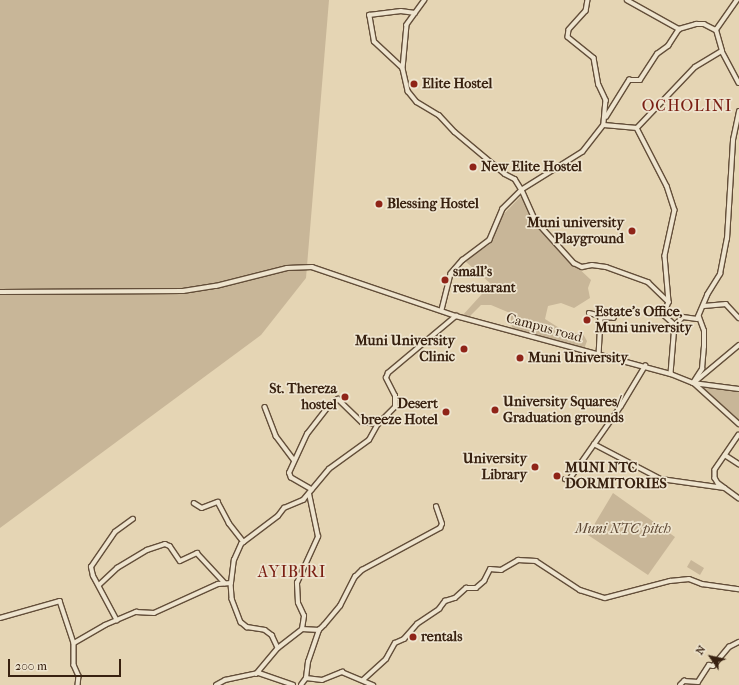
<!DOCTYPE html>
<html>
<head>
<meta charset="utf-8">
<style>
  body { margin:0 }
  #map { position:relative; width:739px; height:685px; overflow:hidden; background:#e5d5b4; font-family:"IM FELL French Canon",serif }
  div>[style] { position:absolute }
  .green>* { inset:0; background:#c8b698 }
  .roads { filter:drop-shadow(1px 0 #634e39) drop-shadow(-1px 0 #634e39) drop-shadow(0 1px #634e39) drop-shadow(0 -1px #634e39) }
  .street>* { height:3.5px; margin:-1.75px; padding:0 1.75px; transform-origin:1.75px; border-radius:1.75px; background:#eee4ce }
  .dots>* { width:11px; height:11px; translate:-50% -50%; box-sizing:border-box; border:2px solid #eee4ce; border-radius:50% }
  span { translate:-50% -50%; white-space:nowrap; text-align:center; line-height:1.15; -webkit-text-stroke:3.5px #eee4ce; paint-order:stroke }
  .poi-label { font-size:14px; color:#382110; font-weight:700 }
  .left { translate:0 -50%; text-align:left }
  .right { translate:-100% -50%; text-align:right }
  .street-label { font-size:14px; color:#382110 }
  .park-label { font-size:14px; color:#5c4632; font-style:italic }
  .quarter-label { font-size:16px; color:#7a1f14; letter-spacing:1px }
  .north { position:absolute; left:691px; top:637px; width:40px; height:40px; -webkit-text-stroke:3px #eee4ce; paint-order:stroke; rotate:304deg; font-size:11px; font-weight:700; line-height:16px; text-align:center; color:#382110 }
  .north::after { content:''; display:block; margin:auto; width:14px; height:18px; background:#382110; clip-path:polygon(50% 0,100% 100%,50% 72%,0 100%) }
  .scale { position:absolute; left:8px; top:659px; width:113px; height:18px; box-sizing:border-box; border:2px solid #382110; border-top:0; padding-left:5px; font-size:12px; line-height:14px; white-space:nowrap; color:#382110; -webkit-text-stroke:3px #eee4ce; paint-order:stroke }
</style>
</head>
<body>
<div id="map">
  <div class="green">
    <i style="clip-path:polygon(0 0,329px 0,306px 278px,261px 335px,0 528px)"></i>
    <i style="clip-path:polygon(524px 193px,529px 210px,574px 264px,591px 280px,588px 288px,590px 298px,574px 308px,561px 303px,548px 306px,545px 319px,564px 331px,583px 334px,587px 341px,584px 349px,512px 328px,510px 313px,491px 305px,481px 305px,468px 318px,462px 316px,491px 284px,465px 261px,490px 244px,501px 217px)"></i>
    <i style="clip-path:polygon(696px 384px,739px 391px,739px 422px)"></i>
    <i style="clip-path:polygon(613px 493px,675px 537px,648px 575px,588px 535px)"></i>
    <i style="clip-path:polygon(691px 560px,704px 568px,700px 575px,687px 567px)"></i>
  </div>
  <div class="roads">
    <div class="street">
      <i style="left:425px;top:0;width:31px;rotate:126deg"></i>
      <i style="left:407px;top:25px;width:44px;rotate:95.2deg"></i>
      <i style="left:403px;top:69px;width:23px;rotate:77deg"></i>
      <i style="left:408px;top:91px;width:14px;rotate:51deg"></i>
      <i style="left:417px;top:102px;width:26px;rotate:31deg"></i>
      <i style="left:439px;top:115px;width:23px;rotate:47deg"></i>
      <i style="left:455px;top:132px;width:65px;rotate:40deg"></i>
      <i style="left:505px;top:174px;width:11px;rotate:27deg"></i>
      <i style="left:515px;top:179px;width:13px;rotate:58deg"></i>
      <i style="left:522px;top:190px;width:27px;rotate:135deg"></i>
      <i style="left:503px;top:209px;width:34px;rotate:113deg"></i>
      <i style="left:490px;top:240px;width:34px;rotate:143deg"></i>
      <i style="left:463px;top:260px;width:18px;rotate:131deg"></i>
      <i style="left:451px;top:274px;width:37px;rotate:104deg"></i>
      <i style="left:588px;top:0;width:11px;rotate:100deg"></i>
      <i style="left:586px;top:11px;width:25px;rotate:132deg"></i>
      <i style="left:569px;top:30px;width:7px;rotate:98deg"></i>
      <i style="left:568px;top:37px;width:33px;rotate:39deg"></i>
      <i style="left:594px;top:58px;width:27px;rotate:80deg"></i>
      <i style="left:599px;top:85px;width:17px;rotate:65deg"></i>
      <i style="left:606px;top:100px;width:25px;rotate:95deg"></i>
      <i style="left:604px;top:125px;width:34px;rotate:128deg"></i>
      <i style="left:583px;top:152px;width:72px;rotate:148.1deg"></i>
      <i style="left:522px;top:190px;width:34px;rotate:66deg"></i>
      <i style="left:536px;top:221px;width:57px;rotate:47.9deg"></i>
      <i style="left:574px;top:263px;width:9px;rotate:27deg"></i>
      <i style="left:582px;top:267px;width:10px;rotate:-11deg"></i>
      <i style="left:592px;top:265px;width:14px;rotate:8deg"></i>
      <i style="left:606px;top:267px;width:45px;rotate:19.7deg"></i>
      <i style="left:648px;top:282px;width:29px;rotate:44deg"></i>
      <i style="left:627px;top:0;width:60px;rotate:29.1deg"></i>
      <i style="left:722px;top:51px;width:36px;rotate:62deg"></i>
      <i style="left:402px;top:68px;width:38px;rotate:-137deg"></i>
      <i style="left:374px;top:42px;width:27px;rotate:-100deg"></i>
      <i style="left:369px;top:15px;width:32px;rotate:-7deg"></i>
      <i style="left:401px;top:11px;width:14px;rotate:8deg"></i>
      <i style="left:606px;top:117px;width:44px;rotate:-58.1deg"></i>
      <i style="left:629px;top:80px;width:11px"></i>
      <i style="left:640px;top:80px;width:31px;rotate:-57deg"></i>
      <i style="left:657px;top:54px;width:14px;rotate:-36deg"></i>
      <i style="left:668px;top:46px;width:20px;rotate:-57deg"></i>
      <i style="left:679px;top:29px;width:18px;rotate:-16deg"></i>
      <i style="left:696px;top:24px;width:8px"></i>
      <i style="left:704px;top:24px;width:13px;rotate:27deg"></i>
      <i style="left:604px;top:125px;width:33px;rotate:5deg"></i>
      <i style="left:637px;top:128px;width:84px;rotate:-46.4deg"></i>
      <i style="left:695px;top:67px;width:31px;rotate:-31deg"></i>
      <i style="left:722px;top:51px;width:22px;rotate:-106deg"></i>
      <i style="left:716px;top:30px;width:37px;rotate:-55deg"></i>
      <i style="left:637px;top:128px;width:65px;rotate:62.7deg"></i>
      <i style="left:667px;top:186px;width:25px;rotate:72deg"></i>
      <i style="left:675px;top:210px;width:47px;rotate:102.3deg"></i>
      <i style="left:665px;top:256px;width:46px;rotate:85deg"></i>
      <i style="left:669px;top:302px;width:14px;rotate:111deg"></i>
      <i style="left:664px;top:315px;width:15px;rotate:42deg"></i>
      <i style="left:675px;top:325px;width:49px;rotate:94.7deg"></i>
      <i style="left:0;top:292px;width:183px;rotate:-0.3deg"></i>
      <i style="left:183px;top:291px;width:33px;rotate:-9deg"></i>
      <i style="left:216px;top:286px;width:73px;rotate:-14.2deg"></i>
      <i style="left:287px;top:268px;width:25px;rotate:-2deg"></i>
      <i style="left:312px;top:267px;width:152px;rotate:18.8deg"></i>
      <i style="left:456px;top:316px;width:223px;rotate:15.1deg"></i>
      <i style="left:671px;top:374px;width:24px;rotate:22deg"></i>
      <i style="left:693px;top:383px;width:46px;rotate:7.4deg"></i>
      <i style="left:704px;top:306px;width:22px;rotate:-5deg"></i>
      <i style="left:726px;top:304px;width:19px;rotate:47deg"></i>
      <i style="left:589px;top:313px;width:12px;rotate:14deg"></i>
      <i style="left:601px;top:316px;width:3px;rotate:-90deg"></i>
      <i style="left:601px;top:313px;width:14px;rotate:4deg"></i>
      <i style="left:615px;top:314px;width:4px;rotate:104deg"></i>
      <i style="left:614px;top:318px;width:13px;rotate:180deg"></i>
      <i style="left:601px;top:318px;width:36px;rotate:93deg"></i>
      <i style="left:675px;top:325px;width:11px;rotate:-45deg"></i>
      <i style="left:683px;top:317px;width:14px;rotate:8deg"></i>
      <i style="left:697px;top:319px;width:26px;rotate:-67deg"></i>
      <i style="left:707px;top:295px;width:25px;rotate:-58deg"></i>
      <i style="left:720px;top:274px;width:36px;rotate:-79deg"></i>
      <i style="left:727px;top:239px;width:99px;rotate:-86.5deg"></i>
      <i style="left:733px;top:140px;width:29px;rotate:-78deg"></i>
      <i style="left:696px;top:381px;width:56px;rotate:-39.9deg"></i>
      <i style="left:693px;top:383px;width:17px;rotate:-57deg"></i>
      <i style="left:702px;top:369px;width:22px;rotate:-85deg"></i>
      <i style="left:704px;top:347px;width:16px;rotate:-90deg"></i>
      <i style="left:704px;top:331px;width:15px;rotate:-110deg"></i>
      <i style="left:694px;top:383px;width:61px;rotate:42.3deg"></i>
      <i style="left:265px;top:407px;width:31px;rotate:69deg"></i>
      <i style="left:276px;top:436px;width:30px;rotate:53deg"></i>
      <i style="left:739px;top:435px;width:42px;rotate:124.4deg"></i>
      <i style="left:715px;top:470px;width:8px;rotate:90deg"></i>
      <i style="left:715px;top:478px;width:6px;rotate:59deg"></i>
      <i style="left:718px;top:483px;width:26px;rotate:36deg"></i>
      <i style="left:594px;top:444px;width:76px;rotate:27.6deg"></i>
      <i style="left:661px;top:479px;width:64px;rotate:8.1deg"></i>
      <i style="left:725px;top:455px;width:17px;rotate:33deg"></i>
      <i style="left:565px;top:479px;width:4px;rotate:14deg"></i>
      <i style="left:569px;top:480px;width:90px;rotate:-54.9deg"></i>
      <i style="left:621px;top:406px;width:47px;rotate:-59deg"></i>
      <i style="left:312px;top:490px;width:24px;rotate:-150deg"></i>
      <i style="left:291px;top:478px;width:5px;rotate:-112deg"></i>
      <i style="left:289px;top:473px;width:43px;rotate:-65.2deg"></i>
      <i style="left:307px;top:434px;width:37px;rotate:-52deg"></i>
      <i style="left:330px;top:405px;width:10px;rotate:-37deg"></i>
      <i style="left:338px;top:399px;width:33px;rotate:44deg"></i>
      <i style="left:362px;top:422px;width:16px;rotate:7deg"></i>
      <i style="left:194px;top:503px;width:9px;rotate:32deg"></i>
      <i style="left:202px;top:508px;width:17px;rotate:-21deg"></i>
      <i style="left:218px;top:502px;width:24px;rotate:62deg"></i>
      <i style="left:229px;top:523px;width:24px;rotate:52deg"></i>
      <i style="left:231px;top:583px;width:16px;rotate:86deg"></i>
      <i style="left:232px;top:599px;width:25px;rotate:69deg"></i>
      <i style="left:241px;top:622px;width:8px;rotate:40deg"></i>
      <i style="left:247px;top:627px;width:18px;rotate:9deg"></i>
      <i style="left:265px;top:630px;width:9px;rotate:36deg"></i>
      <i style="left:272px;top:635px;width:14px;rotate:65deg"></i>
      <i style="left:99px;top:585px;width:25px;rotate:-43deg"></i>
      <i style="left:117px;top:568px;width:35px;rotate:-31deg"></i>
      <i style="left:147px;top:550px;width:19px;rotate:-18deg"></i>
      <i style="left:165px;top:544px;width:5px;rotate:22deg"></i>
      <i style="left:170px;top:546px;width:18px;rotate:56deg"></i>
      <i style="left:180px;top:561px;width:19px;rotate:-25deg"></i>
      <i style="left:197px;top:553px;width:41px;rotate:47deg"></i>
      <i style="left:0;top:618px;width:62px;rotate:-15.8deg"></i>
      <i style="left:60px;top:601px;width:44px;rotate:71.6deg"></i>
      <i style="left:74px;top:643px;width:22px;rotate:90deg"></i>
      <i style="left:74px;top:665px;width:12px;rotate:66deg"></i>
      <i style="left:79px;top:676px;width:9px;rotate:96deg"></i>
      <i style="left:117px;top:621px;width:51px;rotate:-118.1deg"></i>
      <i style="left:93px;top:576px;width:9px;rotate:-103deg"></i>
      <i style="left:91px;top:567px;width:42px;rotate:-55.6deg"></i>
      <i style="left:115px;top:532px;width:22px;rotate:-36deg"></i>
      <i style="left:302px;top:629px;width:13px;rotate:-81deg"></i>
      <i style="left:304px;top:616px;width:14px;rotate:-115deg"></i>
      <i style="left:298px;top:603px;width:20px;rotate:-93deg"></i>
      <i style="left:297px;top:583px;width:51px;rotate:-65.5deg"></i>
      <i style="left:318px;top:537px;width:44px;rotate:-101.8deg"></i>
      <i style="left:74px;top:643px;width:36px;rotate:-30deg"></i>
      <i style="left:105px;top:625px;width:34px;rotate:-23deg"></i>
      <i style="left:136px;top:612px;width:18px;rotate:3deg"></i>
      <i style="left:154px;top:613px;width:70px;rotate:-24.4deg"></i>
      <i style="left:218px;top:584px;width:13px;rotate:-4deg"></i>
      <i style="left:231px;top:583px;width:23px;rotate:-83deg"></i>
      <i style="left:234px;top:560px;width:17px;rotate:-66deg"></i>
      <i style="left:241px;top:544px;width:46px;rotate:-37.1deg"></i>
      <i style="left:278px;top:516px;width:10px;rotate:-53deg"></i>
      <i style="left:284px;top:508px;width:21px;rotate:-23deg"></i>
      <i style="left:303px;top:500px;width:40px;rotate:-50deg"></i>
      <i style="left:329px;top:469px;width:49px;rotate:-35.9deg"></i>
      <i style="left:369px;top:440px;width:18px;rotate:-61deg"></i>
      <i style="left:378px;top:424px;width:24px;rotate:-45deg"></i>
      <i style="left:395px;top:407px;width:11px;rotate:-90deg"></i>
      <i style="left:395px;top:396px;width:20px;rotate:-117deg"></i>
      <i style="left:386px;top:378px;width:5px;rotate:-68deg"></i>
      <i style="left:388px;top:373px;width:89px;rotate:-40deg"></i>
      <i style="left:256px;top:674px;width:34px;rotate:-50deg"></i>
      <i style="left:278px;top:648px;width:31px;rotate:-38deg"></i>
      <i style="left:302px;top:629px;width:17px;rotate:3deg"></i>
      <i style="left:319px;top:630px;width:7px;rotate:-45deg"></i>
      <i style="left:324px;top:625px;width:25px;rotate:-50deg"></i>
      <i style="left:340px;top:606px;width:33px;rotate:-63deg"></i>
      <i style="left:355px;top:577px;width:10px;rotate:-45deg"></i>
      <i style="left:362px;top:570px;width:89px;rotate:-28.3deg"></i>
      <i style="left:440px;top:528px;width:4px;rotate:-63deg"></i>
      <i style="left:442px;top:524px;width:18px;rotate:-109deg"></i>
      <i style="left:306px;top:678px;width:16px;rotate:-83deg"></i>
      <i style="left:308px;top:662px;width:34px;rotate:-71deg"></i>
      <i style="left:363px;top:680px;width:31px;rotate:-42deg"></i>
      <i style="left:386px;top:659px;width:18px;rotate:-61deg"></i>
      <i style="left:395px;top:643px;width:10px;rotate:-24deg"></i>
      <i style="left:404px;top:639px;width:20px;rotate:-49deg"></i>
      <i style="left:417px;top:624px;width:27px;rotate:-34deg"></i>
      <i style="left:439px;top:609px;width:10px;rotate:-53deg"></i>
      <i style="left:445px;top:601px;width:10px;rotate:-17deg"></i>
      <i style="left:455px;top:598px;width:15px;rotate:-42deg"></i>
      <i style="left:466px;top:588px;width:10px"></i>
      <i style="left:476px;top:588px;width:11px;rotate:-41deg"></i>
      <i style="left:484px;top:581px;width:13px;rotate:-63deg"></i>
      <i style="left:490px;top:569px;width:11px;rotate:5deg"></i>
      <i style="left:501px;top:570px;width:20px;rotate:-30deg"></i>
      <i style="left:518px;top:560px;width:18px;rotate:3deg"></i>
      <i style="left:536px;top:561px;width:53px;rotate:33.4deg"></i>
      <i style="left:580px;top:590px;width:26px;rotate:18deg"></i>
      <i style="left:605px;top:598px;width:67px;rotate:-14.7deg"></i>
      <i style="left:670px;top:581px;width:19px;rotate:-6deg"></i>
      <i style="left:689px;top:579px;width:14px;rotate:21deg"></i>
      <i style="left:702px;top:584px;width:37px;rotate:8deg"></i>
      <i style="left:216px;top:685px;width:10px;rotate:-29deg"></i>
      <i style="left:225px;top:680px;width:35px;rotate:-12deg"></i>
      <i style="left:259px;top:673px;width:36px;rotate:19deg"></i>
      <i style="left:301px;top:685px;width:9px;rotate:-54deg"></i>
      <i style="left:306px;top:678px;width:16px;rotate:7deg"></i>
      <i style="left:322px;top:680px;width:22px;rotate:-22deg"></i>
      <i style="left:342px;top:672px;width:34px;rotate:23deg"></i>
      <i style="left:680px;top:685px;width:6px;rotate:-45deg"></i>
      <i style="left:684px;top:681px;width:14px;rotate:4deg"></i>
      <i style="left:698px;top:682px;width:20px;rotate:-57deg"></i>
      <i style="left:709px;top:665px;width:4px;rotate:14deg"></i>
      <i style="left:713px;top:666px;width:25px;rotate:-50deg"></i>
      <i style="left:729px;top:647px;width:11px;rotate:-27deg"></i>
    </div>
  </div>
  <div class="dots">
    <i style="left:414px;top:84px;background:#8f2418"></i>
    <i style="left:473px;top:167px;background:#8f2418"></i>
    <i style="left:379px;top:204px;background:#8f2418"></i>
    <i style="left:632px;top:231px;background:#8f2418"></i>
    <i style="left:445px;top:280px;background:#8f2418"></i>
    <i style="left:587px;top:320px;background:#8f2418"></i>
    <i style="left:464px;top:349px;background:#8f2418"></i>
    <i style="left:520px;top:358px;background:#8f2418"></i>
    <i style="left:345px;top:397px;background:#8f2418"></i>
    <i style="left:495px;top:410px;background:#8f2418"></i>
    <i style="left:446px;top:412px;background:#8f2418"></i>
    <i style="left:535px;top:467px;background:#8f2418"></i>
    <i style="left:557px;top:476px;background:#8f2418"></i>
    <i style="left:413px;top:637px;background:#8f2418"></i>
  </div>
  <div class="poi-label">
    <span class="left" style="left:422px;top:84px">Elite Hostel</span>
    <span class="left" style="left:481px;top:167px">New Elite Hostel</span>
    <span class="left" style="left:387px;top:204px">Blessing Hostel</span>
    <span class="right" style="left:624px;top:231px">Muni university<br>Playground</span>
    <span class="left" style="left:453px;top:280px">small's<br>restuarant</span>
    <span class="left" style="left:595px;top:320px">Estate's Office,<br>Muni university</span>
    <span class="right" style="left:455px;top:349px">Muni University<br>Clinic</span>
    <span class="left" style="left:528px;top:358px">Muni University</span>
    <span class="right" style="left:337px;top:397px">St. Thereza<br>hostel</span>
    <span class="left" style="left:503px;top:410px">University Squares/<br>Graduation grounds</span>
    <span class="right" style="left:438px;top:412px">Desert<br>breeze Hotel</span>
    <span class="right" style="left:527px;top:467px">University<br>Library</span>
    <span class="left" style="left:565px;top:476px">MUNI NTC<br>DORMITORIES</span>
    <span class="left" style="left:421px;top:637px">rentals</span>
  </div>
  <div class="street-label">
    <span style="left:544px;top:328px;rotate:15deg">Campus road</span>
  </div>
  <div class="park-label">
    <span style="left:623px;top:529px">Muni NTC pitch</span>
  </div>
  <div class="quarter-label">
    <span style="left:687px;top:106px">OCHOLINI</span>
    <span style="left:292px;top:572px">AYIBIRI</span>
  </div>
  <div class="north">N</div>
  <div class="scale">200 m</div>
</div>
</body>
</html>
